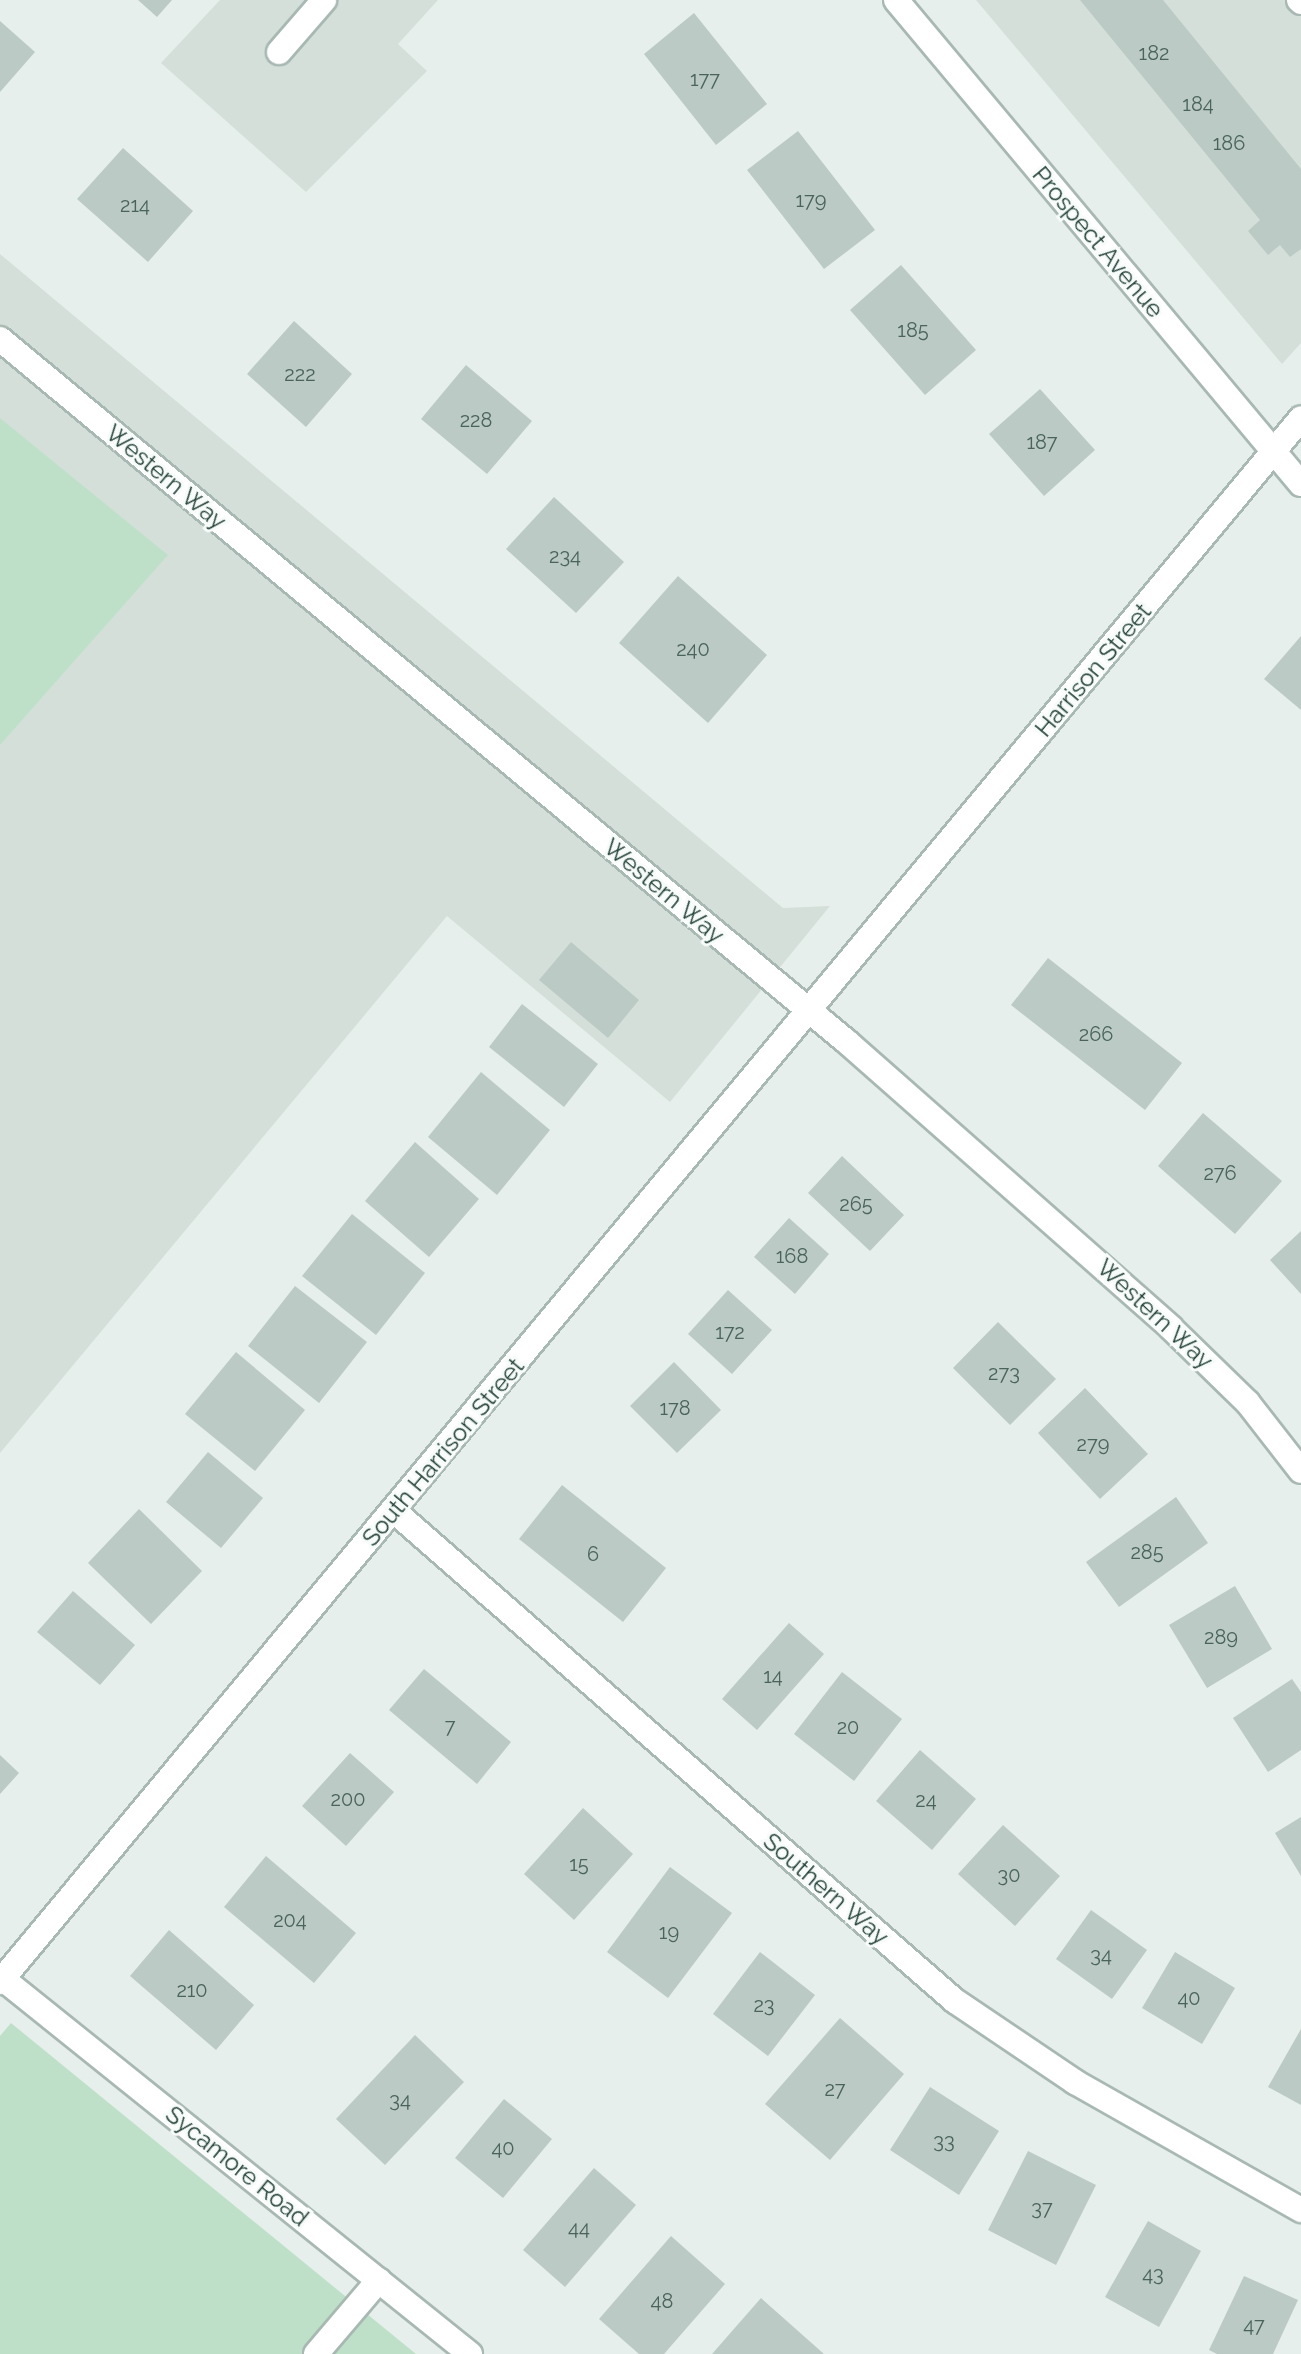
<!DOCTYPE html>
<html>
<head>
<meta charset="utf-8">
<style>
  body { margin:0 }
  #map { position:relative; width:1301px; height:2354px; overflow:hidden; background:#e6efeb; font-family:Raleway,sans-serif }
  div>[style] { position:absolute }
  .built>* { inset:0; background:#d4dfda }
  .green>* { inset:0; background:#bfe0c8 }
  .building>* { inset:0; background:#bbcac4 }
  .roads { filter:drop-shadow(2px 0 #a8b8b2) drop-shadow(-2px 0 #a8b8b2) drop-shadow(0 2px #a8b8b2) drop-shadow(0 -2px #a8b8b2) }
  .minor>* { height:24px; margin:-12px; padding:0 12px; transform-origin:12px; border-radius:12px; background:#fff }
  span { translate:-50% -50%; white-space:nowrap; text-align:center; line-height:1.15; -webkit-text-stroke:6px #f7fbf9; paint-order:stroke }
  .number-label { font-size:20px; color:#4a645c }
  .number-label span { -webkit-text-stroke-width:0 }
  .street-label { font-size:24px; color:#24423a }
</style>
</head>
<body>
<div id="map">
  <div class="built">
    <i style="clip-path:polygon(220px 0,438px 0,398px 44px,427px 71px,306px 192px,161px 63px)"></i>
    <i style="clip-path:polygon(976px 0,1301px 0,1301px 343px,1282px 364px)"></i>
    <i style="clip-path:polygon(0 254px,783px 908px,830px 906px,670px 1102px,447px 916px,0 1453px)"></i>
  </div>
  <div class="green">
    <i style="clip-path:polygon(0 418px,168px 555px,0 745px)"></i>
    <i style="clip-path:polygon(11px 2023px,416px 2354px,0 2354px,0 2036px)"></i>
  </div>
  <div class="building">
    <i style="clip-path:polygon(138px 0,172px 0,157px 17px)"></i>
    <i style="clip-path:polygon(1080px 0,1163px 0,1301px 169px,1301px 249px,1290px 257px,1280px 245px,1268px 255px,1248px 231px,1260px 220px)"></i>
    <i style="clip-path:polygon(694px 13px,767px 104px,716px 145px,644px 54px)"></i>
    <i style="clip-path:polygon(0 21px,35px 52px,0 92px)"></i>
    <i style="clip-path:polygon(798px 131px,875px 230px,824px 269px,747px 170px)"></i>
    <i style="clip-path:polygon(123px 148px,193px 211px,148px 262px,77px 199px)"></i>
    <i style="clip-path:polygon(901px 265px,976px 350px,925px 395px,850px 310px)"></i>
    <i style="clip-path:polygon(294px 321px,352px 374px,306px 427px,247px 374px)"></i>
    <i style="clip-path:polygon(466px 365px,532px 421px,487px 474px,421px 419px)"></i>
    <i style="clip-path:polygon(1040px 389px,1095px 450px,1044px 496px,989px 434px)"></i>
    <i style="clip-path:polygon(554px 497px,624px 562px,576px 613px,506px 549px)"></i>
    <i style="clip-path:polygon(678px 576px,767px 655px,708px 723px,619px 643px)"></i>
    <i style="clip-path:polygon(1301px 636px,1301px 710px,1264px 679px)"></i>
    <i style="clip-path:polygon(571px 942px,639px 1000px,608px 1038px,539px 980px)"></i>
    <i style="clip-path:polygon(1048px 958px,1182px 1063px,1145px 1110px,1011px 1005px)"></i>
    <i style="clip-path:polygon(522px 1004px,598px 1064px,564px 1107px,489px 1047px)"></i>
    <i style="clip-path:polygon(481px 1072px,550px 1130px,497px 1195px,428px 1137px)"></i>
    <i style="clip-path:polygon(1203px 1113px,1282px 1181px,1235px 1234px,1158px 1166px)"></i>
    <i style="clip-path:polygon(415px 1142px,479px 1199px,429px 1257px,365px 1201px)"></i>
    <i style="clip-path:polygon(842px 1156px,904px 1215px,870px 1251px,808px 1193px)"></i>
    <i style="clip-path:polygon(352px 1214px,425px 1273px,376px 1335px,302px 1276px)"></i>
    <i style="clip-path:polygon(789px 1218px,829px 1254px,795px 1294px,754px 1257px)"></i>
    <i style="clip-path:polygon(1301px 1231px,1301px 1294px,1270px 1260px)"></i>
    <i style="clip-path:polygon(295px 1286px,367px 1342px,319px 1403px,248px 1346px)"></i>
    <i style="clip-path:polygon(728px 1290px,772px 1330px,732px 1374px,688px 1334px)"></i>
    <i style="clip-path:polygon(998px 1322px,1056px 1379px,1010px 1425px,953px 1368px)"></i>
    <i style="clip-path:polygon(236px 1352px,305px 1410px,255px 1471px,185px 1414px)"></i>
    <i style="clip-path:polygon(674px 1362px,721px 1410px,677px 1453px,630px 1406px)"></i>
    <i style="clip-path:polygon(1085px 1388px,1148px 1454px,1100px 1499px,1038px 1433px)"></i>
    <i style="clip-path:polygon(208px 1452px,263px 1498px,221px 1548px,166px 1502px)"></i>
    <i style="clip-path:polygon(562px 1485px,666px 1568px,623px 1622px,519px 1539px)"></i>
    <i style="clip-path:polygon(1176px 1497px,1208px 1543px,1119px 1607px,1086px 1562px)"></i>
    <i style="clip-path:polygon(139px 1509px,202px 1571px,151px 1624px,88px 1563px)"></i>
    <i style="clip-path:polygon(1235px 1586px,1272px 1649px,1207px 1688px,1169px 1625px)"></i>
    <i style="clip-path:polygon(73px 1591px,135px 1645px,100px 1685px,37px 1632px)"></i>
    <i style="clip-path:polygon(789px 1623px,824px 1654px,757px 1730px,722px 1699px)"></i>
    <i style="clip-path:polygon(424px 1669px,511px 1742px,477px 1784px,389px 1710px)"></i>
    <i style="clip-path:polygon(842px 1672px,902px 1719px,854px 1781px,794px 1734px)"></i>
    <i style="clip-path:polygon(1292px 1679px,1301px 1692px,1301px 1750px,1268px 1772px,1233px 1718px)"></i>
    <i style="clip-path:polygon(920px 1750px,976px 1799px,932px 1850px,876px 1801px)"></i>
    <i style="clip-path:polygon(350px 1753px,394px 1792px,346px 1846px,302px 1806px)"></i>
    <i style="clip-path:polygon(0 1755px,19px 1773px,0 1794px)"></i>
    <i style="clip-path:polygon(583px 1808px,633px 1854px,574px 1920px,524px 1874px)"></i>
    <i style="clip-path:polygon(1301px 1817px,1301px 1876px,1275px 1833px)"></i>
    <i style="clip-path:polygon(1003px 1825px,1060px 1876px,1015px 1926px,958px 1874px)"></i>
    <i style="clip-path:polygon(266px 1856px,356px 1933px,314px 1983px,224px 1907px)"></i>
    <i style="clip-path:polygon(670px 1867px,732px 1913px,668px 1998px,607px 1952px)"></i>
    <i style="clip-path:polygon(1091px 1910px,1147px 1950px,1112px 1999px,1056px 1959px)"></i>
    <i style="clip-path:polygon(169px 1930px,254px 2005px,216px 2050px,130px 1976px)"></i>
    <i style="clip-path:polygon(760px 1952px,815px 1995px,768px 2056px,713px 2014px)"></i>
    <i style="clip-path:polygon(1175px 1952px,1235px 1988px,1202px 2044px,1142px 2008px)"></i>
    <i style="clip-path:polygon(840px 2018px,904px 2074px,830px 2160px,765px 2104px)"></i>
    <i style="clip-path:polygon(1301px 2029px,1301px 2105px,1268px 2087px)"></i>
    <i style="clip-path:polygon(415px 2035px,464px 2082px,385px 2165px,336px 2119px)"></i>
    <i style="clip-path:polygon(930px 2087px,999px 2131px,959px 2195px,890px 2150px)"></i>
    <i style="clip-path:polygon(504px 2099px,552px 2139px,503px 2198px,455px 2158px)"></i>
    <i style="clip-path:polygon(1028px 2151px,1096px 2185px,1056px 2265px,988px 2230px)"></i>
    <i style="clip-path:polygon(594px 2168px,636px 2205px,565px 2287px,523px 2250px)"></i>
    <i style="clip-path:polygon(1148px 2221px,1201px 2251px,1159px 2327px,1105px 2297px)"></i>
    <i style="clip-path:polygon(671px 2236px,725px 2284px,664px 2354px,639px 2354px,599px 2319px)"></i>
    <i style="clip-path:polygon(1244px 2276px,1298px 2300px,1273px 2354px,1217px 2354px,1209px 2350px)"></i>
    <i style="clip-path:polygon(761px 2298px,824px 2354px,712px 2354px)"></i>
  </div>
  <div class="roads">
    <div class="minor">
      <i style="left:896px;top:0;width:631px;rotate:50.08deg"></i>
      <i style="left:1299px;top:0;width:3px;rotate:45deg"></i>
      <i style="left:279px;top:52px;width:69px;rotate:-49.1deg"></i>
      <i style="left:0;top:339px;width:1101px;rotate:39.69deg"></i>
      <i style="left:847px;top:1042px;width:432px;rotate:41.4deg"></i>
      <i style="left:1171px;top:1328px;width:107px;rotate:44.2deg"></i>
      <i style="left:1248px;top:1403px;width:86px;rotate:52.1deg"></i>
      <i style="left:394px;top:1511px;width:745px;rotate:41.14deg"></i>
      <i style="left:955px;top:2001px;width:145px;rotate:34deg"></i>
      <i style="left:1075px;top:2082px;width:260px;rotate:29.5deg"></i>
      <i style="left:3px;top:1979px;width:599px;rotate:38.76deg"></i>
      <i style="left:0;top:1982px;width:2034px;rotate:-50.24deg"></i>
      <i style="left:316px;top:2354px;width:97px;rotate:-49.6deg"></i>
    </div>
  </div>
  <div class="number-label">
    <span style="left:1154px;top:53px">182</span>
    <span style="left:705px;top:79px">177</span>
    <span style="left:1198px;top:104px">184</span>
    <span style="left:1229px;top:143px">186</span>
    <span style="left:811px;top:200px">179</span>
    <span style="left:135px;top:205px">214</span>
    <span style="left:913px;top:330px">185</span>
    <span style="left:300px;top:374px">222</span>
    <span style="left:476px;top:420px">228</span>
    <span style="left:1042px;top:442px">187</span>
    <span style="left:565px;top:556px">234</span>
    <span style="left:693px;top:649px">240</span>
    <span style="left:1096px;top:1034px">266</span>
    <span style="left:1220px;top:1173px">276</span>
    <span style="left:856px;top:1204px">265</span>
    <span style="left:792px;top:1256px">168</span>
    <span style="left:730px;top:1332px">172</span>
    <span style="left:1004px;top:1373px">273</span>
    <span style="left:675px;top:1408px">178</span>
    <span style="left:1093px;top:1444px">279</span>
    <span style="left:1147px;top:1552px">285</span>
    <span style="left:593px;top:1554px">6</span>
    <span style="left:1221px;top:1637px">289</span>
    <span style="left:773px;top:1676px">14</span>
    <span style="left:450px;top:1726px">7</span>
    <span style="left:848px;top:1727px">20</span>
    <span style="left:348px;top:1799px">200</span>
    <span style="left:926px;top:1800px">24</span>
    <span style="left:579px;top:1864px">15</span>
    <span style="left:1009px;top:1875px">30</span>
    <span style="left:290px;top:1920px">204</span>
    <span style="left:669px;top:1932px">19</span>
    <span style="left:1101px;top:1955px">34</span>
    <span style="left:192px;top:1990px">210</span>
    <span style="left:1189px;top:1998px">40</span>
    <span style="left:764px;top:2005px">23</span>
    <span style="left:835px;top:2089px">27</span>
    <span style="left:400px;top:2100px">34</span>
    <span style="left:944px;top:2141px">33</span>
    <span style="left:503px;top:2148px">40</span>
    <span style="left:1042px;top:2208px">37</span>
    <span style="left:579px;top:2228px">44</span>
    <span style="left:1153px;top:2274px">43</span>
    <span style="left:662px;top:2301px">48</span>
    <span style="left:1254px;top:2325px">47</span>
  </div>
  <div class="street-label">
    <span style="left:1098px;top:242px;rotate:50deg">Prospect Avenue</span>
    <span style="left:166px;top:477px;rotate:40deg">Western Way</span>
    <span style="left:1093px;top:670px;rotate:-50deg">Harrison Street</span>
    <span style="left:664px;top:891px;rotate:40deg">Western Way</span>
    <span style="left:1155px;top:1314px;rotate:43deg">Western Way</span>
    <span style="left:443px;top:1452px;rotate:-50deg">South Harrison Street</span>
    <span style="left:826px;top:1889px;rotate:41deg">Southern Way</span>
    <span style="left:237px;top:2166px;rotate:39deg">Sycamore Road</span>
  </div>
</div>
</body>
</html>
